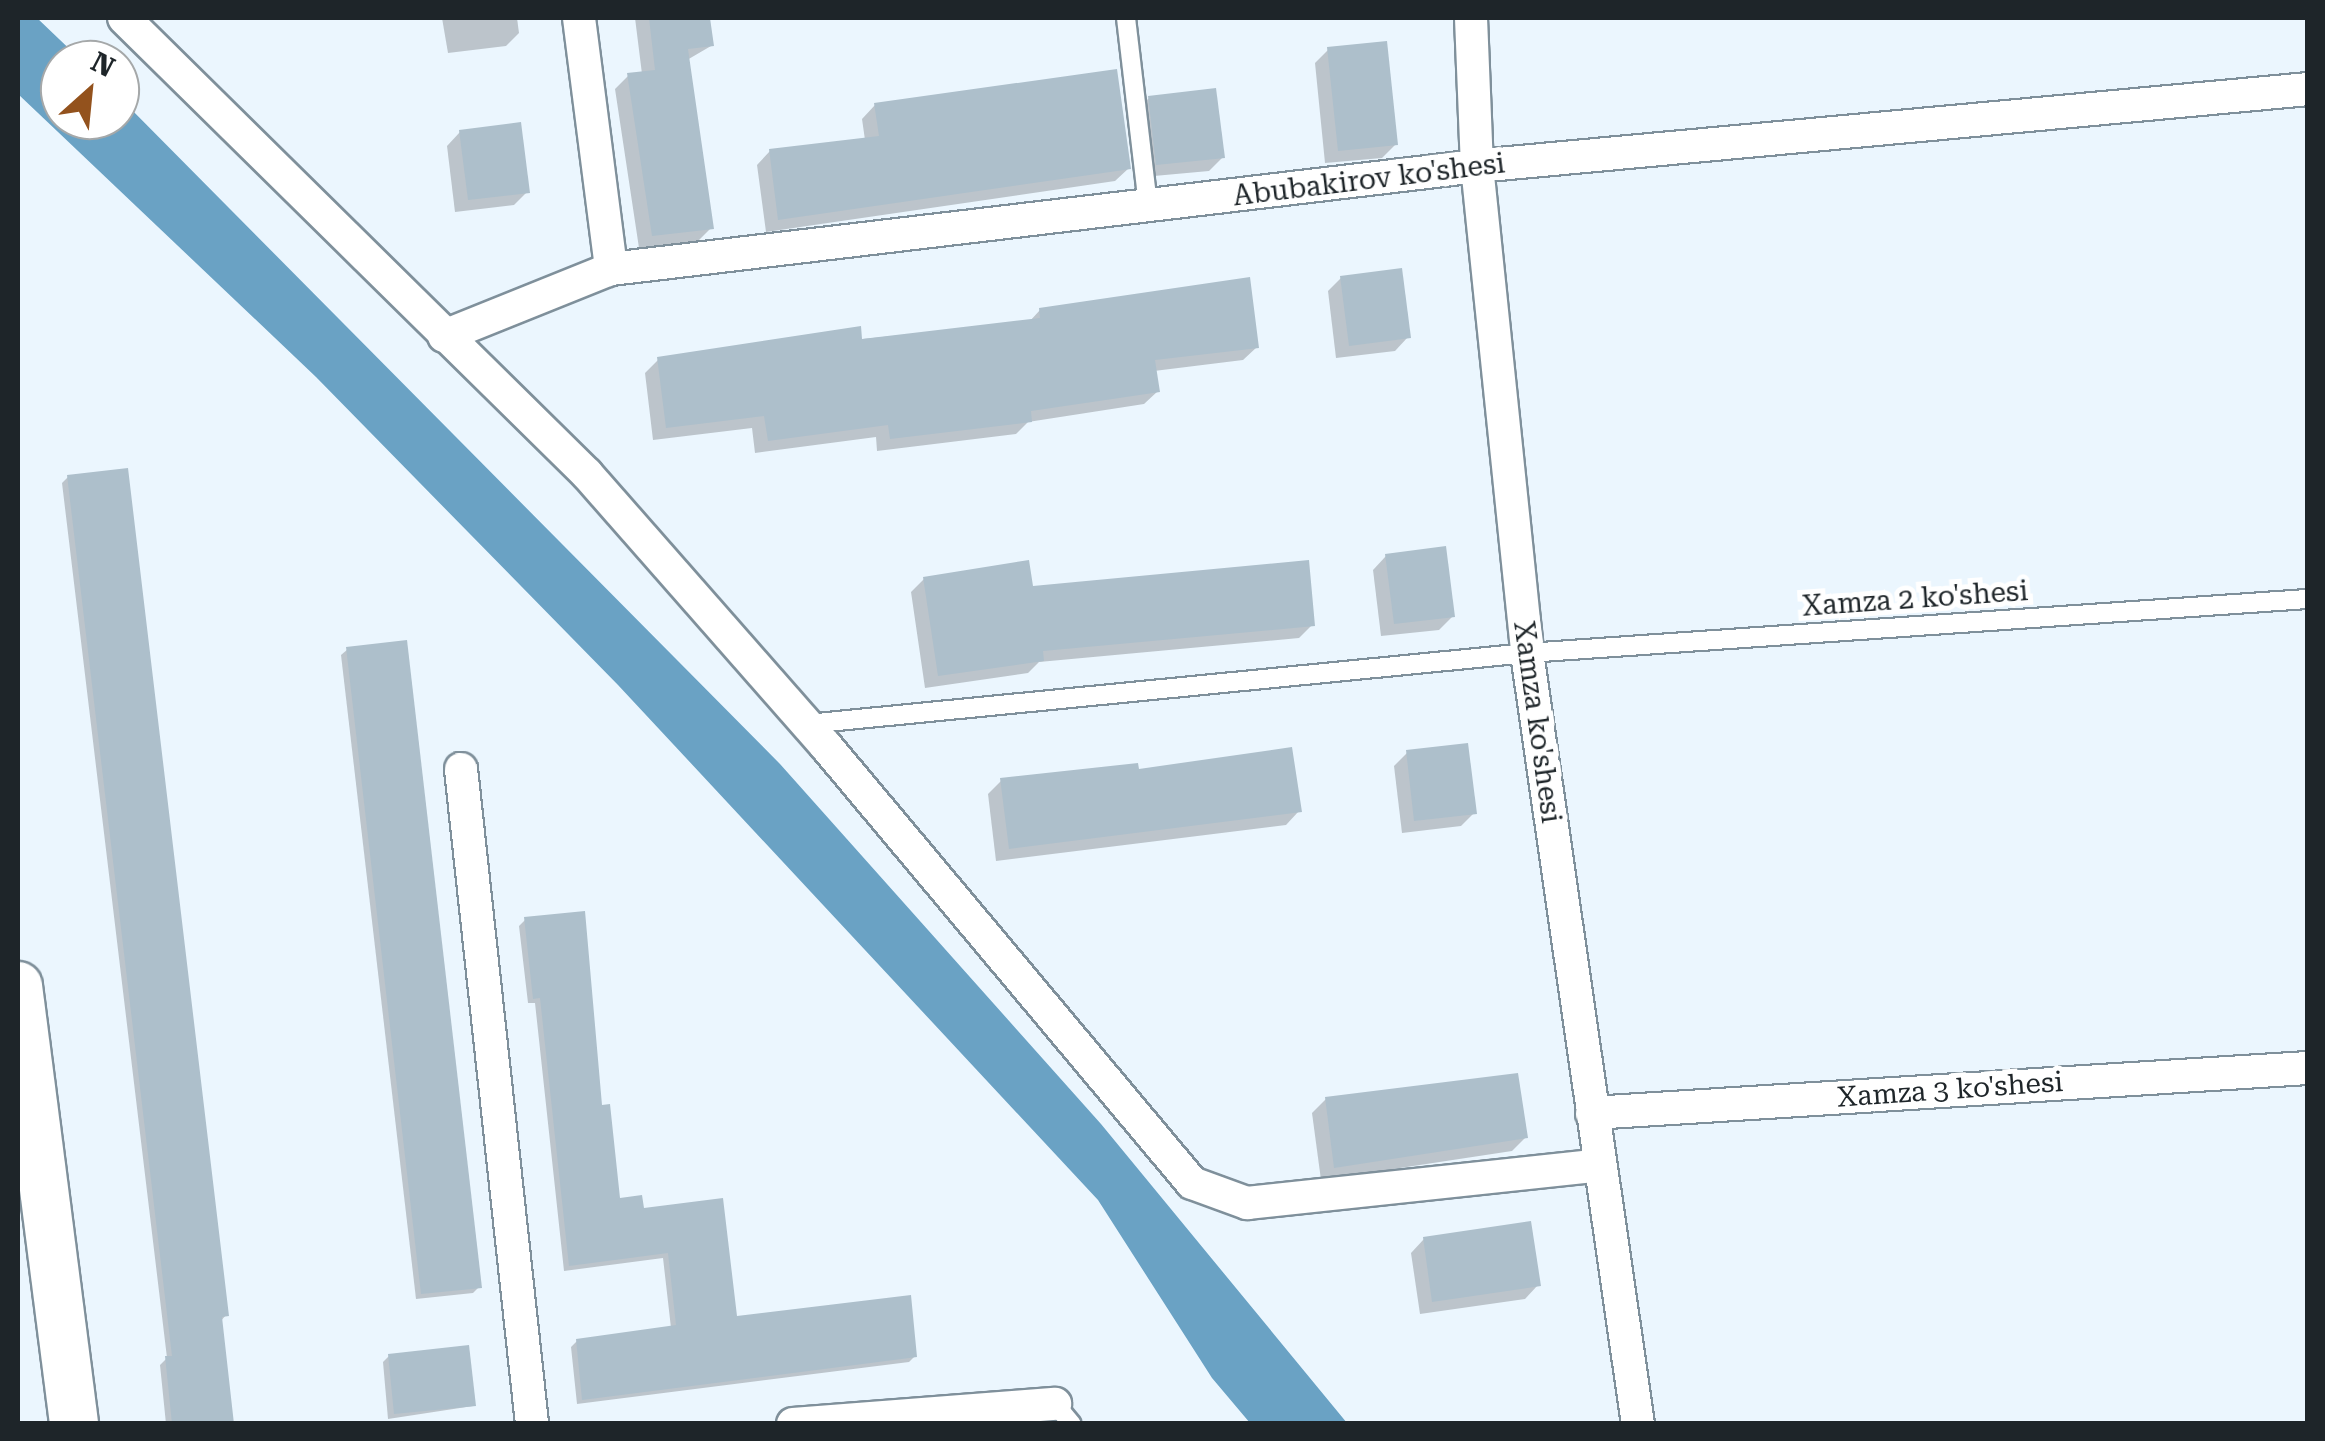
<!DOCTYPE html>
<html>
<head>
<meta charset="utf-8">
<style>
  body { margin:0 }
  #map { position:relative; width:2325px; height:1441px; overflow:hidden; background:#ebf6fe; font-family:"Roboto Serif",serif }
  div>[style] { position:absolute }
  .water>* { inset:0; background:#6aa2c4 }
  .shadow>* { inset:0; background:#0003 }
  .building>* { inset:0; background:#adbfcb }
  .roads { filter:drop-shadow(2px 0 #7f909b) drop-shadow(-2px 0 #7f909b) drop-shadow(0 2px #7f909b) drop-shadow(0 -2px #7f909b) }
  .lane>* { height:18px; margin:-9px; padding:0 9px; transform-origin:9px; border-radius:9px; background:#fff }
  .street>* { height:32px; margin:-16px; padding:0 16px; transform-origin:16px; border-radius:16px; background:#fff }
  .secondary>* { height:48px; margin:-24px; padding:0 24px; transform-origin:24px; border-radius:24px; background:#fff }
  span { translate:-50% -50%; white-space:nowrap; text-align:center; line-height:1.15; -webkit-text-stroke:10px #fff; paint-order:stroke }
  .street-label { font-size:28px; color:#1e2529 }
  .frame { position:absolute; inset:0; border:20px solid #1e2529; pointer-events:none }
  .north { position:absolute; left:40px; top:40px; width:100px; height:100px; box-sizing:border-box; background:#fff; border:2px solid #a5a8a9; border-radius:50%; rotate:27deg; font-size:28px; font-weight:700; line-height:40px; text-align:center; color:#1e2529 }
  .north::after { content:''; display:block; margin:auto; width:35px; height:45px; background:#93521d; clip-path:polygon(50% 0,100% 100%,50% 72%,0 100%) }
</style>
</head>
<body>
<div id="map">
  <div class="water">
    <i style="clip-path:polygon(18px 18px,37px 18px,81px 60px,60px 60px,60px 120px,120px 120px,120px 98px,780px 764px,1101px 1124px,1347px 1423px,1250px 1423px,1212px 1378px,1098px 1200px,618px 685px,316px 377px,18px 94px)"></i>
  </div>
  <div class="shadow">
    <i style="clip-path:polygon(442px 18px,517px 18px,519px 33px,506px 46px,448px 53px)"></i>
    <i style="clip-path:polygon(635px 18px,708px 18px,711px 46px,687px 60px,711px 228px,698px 241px,639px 248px,615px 89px,628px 76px,642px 74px)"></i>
    <i style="clip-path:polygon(1328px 50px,1396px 144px,1382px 158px,1325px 163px,1315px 63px)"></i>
    <i style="clip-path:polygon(1149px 98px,1223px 157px,1209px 171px,1143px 177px,1136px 111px)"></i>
    <i style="clip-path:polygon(875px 105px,1129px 168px,1115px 181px,766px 232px,757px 165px,770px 151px,865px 140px,862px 119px)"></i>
    <i style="clip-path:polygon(460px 132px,527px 192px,514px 205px,455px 212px,447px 146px)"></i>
    <i style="clip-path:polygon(1341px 278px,1408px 337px,1395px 351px,1336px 358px,1328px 291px)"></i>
    <i style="clip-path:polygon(1040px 310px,1257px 347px,1243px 360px,1154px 371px,1158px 391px,1144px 404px,1028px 422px,1016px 434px,877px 451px,876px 437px,755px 453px,752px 428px,653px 440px,645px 373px,658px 360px,1029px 322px)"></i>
    <i style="clip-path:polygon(68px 477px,226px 1315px,220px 1322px,231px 1424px,166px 1424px,160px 1365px,167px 1358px,62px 483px)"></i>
    <i style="clip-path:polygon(1386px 556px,1453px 616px,1439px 630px,1381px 636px,1373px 570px)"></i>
    <i style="clip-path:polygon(924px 579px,1031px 589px,1312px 625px,1299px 638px,1039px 662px,1028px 673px,925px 688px,911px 592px)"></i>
    <i style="clip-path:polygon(348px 649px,479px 1287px,473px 1293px,416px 1299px,341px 655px)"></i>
    <i style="clip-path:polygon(1407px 753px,1474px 813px,1461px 826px,1402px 833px,1394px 766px)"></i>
    <i style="clip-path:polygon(1137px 772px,1299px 811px,1286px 825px,996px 861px,988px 794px,1001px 781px)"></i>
    <i style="clip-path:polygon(525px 920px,599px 1108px,618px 1201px,642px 1210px,734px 1319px,915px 1356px,909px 1362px,577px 1404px,571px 1347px,577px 1341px,671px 1328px,663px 1258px,564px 1271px,535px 1003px,528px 1003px,519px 926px)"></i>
    <i style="clip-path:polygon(1326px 1099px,1526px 1137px,1512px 1151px,1321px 1180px,1312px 1113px)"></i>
    <i style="clip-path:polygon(1424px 1239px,1538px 1285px,1525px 1299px,1420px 1314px,1411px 1253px)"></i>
    <i style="clip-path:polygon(389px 1356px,473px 1406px,388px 1419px,383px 1362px)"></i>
  </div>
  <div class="building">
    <i style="clip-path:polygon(649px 18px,710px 18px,714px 46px,688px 49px,714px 229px,652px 236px,627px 73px,655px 70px)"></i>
    <i style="clip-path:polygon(1387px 41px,1398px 145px,1338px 151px,1327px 47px)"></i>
    <i style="clip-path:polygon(1117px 69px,1131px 169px,778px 220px,769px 149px,879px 136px,874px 103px)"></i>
    <i style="clip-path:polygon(1216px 88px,1225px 158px,1156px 165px,1148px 96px)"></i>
    <i style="clip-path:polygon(521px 122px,530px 193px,468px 200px,459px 130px)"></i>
    <i style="clip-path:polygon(1402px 268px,1411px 338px,1349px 346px,1340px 276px)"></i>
    <i style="clip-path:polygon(1250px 277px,1259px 348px,1155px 360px,1160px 392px,1031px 411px,1032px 422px,890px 439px,888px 425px,768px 441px,764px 416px,666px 428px,657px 357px,861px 326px,862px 339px,1040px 318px,1039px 308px)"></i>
    <i style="clip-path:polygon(128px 468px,229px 1316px,222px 1317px,234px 1424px,172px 1424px,165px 1356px,172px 1356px,67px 475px)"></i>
    <i style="clip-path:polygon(1446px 546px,1455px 617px,1394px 624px,1385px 554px)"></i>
    <i style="clip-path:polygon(1029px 560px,1033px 586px,1309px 560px,1315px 626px,1043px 651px,1044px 661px,938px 676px,923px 577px)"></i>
    <i style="clip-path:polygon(407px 640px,482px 1288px,421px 1294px,346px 647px)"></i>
    <i style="clip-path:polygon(1468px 743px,1477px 814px,1414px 821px,1406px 750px)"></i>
    <i style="clip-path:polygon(1292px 747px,1302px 812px,1009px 849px,1000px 778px,1138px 763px,1139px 769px)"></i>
    <i style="clip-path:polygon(585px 911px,602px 1105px,610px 1104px,620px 1198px,642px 1195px,644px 1208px,723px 1198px,737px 1316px,911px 1295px,917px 1357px,582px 1400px,576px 1339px,676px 1325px,668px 1253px,569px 1266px,540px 998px,533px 999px,524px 917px)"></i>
    <i style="clip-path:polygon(1518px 1073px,1528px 1138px,1334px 1168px,1325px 1097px)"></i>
    <i style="clip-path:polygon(1531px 1221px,1541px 1286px,1432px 1302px,1423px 1237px)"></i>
    <i style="clip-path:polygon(469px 1345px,476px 1406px,394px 1414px,388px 1354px)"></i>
  </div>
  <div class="roads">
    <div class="lane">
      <i style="left:1126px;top:18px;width:188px;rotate:83.3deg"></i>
      <i style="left:807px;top:724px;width:723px;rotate:-5.63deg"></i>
      <i style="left:1527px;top:653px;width:783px;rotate:-3.96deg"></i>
      <i style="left:1055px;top:1404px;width:26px;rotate:50deg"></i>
    </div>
    <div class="street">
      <i style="left:124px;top:18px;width:650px;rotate:44.56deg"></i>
      <i style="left:587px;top:474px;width:362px;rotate:48.7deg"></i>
      <i style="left:826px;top:746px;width:570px;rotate:50.05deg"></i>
      <i style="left:1192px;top:1183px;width:59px;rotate:20deg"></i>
      <i style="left:1247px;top:1203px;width:355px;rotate:-6.1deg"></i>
      <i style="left:579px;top:18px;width:253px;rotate:82.7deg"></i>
      <i style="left:1471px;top:18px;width:148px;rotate:87.7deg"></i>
      <i style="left:1477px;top:166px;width:490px;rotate:84.1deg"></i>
      <i style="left:1527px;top:653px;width:779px;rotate:81.81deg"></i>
      <i style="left:444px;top:336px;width:180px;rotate:-21.9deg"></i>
      <i style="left:611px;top:269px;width:872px;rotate:-6.78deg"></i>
      <i style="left:1477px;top:166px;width:835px;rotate:-5.29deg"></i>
      <i style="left:461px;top:769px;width:659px;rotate:83.81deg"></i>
      <i style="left:1592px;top:1113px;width:717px;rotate:-3.6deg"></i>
      <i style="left:793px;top:1424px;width:263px;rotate:-4.4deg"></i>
    </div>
    <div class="secondary">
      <i style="left:18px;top:986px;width:442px;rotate:82.7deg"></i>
    </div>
  </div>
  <div class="street-label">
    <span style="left:1369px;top:180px;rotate:-7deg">Abubakirov ko'shesi</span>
    <span style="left:1915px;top:599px;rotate:-4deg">Xamza 2 ko'shesi</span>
    <span style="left:1537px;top:722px;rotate:82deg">Xamza ko'shesi</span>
    <span style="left:1950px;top:1090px;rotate:-4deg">Xamza 3 ko'shesi</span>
  </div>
  <div class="frame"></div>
  <div class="north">N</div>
</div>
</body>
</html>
